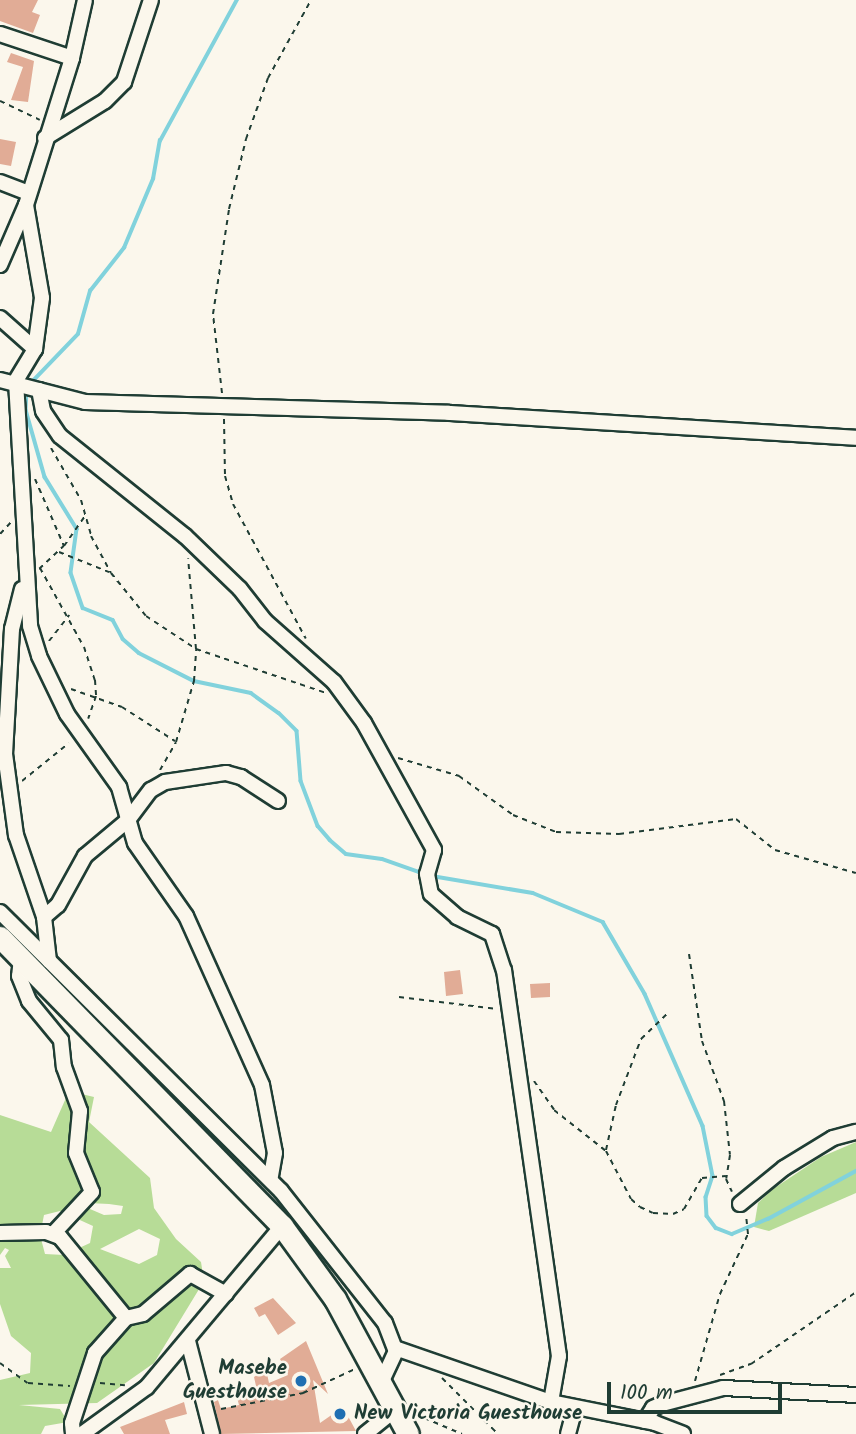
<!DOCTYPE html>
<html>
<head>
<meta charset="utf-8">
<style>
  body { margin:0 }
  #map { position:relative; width:856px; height:1434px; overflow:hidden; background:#fbf7ec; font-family:Kalam,sans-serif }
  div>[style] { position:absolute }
  .green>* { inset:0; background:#b7dc97 }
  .stream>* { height:3.5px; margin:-1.75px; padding:0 1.75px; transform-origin:1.75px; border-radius:1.75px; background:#81d2dc }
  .building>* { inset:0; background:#e1ac96 }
  .path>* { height:2px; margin-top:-1px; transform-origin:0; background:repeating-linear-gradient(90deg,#1f3d34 0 5px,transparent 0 10px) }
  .roads { filter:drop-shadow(2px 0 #1f3d34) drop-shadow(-2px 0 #1f3d34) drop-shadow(0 2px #1f3d34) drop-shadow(0 -2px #1f3d34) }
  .minor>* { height:14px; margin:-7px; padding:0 7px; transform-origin:7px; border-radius:7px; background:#fbf7ec }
  .highway>* { height:21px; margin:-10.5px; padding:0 10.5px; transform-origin:10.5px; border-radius:10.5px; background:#fbf7ec }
  .dots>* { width:19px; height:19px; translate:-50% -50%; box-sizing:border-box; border:4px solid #fbf7ec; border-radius:50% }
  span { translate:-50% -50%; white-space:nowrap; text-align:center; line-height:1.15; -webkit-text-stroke:5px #fbf7ec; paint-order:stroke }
  .poi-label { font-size:21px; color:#1f3d34; font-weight:700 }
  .right { translate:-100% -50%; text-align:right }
  .left { translate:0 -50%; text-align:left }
  .scale { position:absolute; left:607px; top:1382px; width:175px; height:32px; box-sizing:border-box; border:4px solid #1f3d34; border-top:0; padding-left:9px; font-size:21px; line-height:24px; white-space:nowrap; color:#1f3d34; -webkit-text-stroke:5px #fbf7ec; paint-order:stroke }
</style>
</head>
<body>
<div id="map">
  <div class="green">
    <i style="clip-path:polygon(evenodd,69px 1091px,94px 1097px,89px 1122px,150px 1178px,154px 1208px,176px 1239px,201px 1262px,204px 1281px,154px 1363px,97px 1403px,19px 1405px,60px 1409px,68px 1422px,45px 1426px,41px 1434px,0 1434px,0 1380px,30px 1373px,31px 1353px,11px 1336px,0 1304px,0 1268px,11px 1268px,5px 1256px,9px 1250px,5px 1248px,0 1255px,0 1115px,51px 1132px,69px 1091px,88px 1203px,109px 1204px,123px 1206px,121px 1214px,104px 1215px,83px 1206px,88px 1203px,69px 1091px,60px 1211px,93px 1226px,90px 1243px,64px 1255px,45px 1254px,40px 1235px,44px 1215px,60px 1211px,69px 1091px,139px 1229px,160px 1239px,157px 1255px,139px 1264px,100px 1249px,139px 1229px)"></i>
    <i style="clip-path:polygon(856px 1142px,856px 1193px,769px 1231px,754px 1227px,758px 1203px,773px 1189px,821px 1157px)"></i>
  </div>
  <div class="stream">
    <i style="left:30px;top:384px;width:69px;rotate:-46.2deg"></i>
    <i style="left:78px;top:334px;width:45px;rotate:-74.4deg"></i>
    <i style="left:90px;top:291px;width:55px;rotate:-51.7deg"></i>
    <i style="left:124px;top:248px;width:75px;rotate:-67.2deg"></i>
    <i style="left:153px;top:179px;width:39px;rotate:-80deg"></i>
    <i style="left:160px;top:141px;width:161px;rotate:-61.4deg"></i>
    <i style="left:27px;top:391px;width:19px;rotate:93deg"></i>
    <i style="left:26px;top:410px;width:70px;rotate:74.2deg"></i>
    <i style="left:45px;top:477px;width:61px;rotate:58.4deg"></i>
    <i style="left:77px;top:529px;width:44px;rotate:97.8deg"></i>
    <i style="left:71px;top:573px;width:37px;rotate:71deg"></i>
    <i style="left:83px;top:608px;width:32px;rotate:22deg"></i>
    <i style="left:113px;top:620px;width:21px;rotate:62deg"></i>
    <i style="left:123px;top:639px;width:21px;rotate:41deg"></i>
    <i style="left:139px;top:653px;width:62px;rotate:27deg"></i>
    <i style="left:194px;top:681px;width:58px;rotate:11.9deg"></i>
    <i style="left:251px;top:693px;width:34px;rotate:36deg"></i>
    <i style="left:279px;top:713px;width:25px;rotate:45deg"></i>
    <i style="left:297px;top:731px;width:50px;rotate:85.4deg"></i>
    <i style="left:301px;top:781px;width:48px;rotate:69.3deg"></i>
    <i style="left:318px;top:826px;width:18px;rotate:49deg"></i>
    <i style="left:330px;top:840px;width:21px;rotate:41deg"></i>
    <i style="left:346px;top:854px;width:36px;rotate:8deg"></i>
    <i style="left:382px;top:859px;width:46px;rotate:19.2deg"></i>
    <i style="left:432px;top:876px;width:102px;rotate:9.6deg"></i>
    <i style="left:533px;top:893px;width:76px;rotate:22.5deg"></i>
    <i style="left:603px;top:922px;width:83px;rotate:59.7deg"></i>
    <i style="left:645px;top:994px;width:144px;rotate:66.3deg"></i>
    <i style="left:703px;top:1126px;width:51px;rotate:78.7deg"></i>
    <i style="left:713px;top:1176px;width:22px;rotate:108deg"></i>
    <i style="left:706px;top:1197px;width:19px;rotate:87deg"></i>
    <i style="left:707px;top:1216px;width:15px;rotate:53deg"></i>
    <i style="left:716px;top:1228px;width:17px;rotate:21deg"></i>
    <i style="left:732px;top:1234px;width:39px;rotate:-23deg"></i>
    <i style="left:768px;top:1219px;width:100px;rotate:-28.6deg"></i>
  </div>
  <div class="building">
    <i style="clip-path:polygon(0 0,38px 0,32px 12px,40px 15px,33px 33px,0 21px)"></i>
    <i style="clip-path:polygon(11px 53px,34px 61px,28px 102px,11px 100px,23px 67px,7px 62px)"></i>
    <i style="clip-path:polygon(0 139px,16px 142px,11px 166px,0 164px)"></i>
    <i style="clip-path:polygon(460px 970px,463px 994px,446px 996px,444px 972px)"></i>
    <i style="clip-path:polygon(550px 983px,550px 997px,531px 998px,530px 984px)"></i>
    <i style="clip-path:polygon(273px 1298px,296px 1323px,278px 1335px,265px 1314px,259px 1317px,254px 1308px)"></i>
    <i style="clip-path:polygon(306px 1341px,328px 1394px,313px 1380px,320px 1423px,343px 1407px,356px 1431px,221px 1434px,214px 1402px,218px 1400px,221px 1409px,239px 1405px,235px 1390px,256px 1386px,254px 1377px,266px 1369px,269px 1383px,288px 1375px,280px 1359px)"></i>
    <i style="clip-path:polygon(184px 1402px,187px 1414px,165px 1420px,170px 1434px,124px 1434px,120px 1427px)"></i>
  </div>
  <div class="path">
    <i style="left:0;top:101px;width:44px;rotate:25.4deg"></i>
    <i style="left:222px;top:393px;width:80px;rotate:-96.5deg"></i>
    <i style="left:213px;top:314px;width:106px;rotate:-81.3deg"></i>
    <i style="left:229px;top:209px;width:72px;rotate:-76.3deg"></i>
    <i style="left:246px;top:139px;width:65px;rotate:-70.2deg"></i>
    <i style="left:268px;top:78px;width:89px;rotate:-61.1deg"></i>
    <i style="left:224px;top:419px;width:57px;rotate:89deg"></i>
    <i style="left:225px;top:476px;width:29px;rotate:74deg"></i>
    <i style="left:233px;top:504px;width:153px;rotate:61.6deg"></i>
    <i style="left:51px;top:448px;width:60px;rotate:60deg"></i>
    <i style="left:81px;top:500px;width:37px;rotate:74deg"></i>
    <i style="left:91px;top:536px;width:42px;rotate:61.6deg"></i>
    <i style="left:111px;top:573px;width:55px;rotate:50.9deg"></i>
    <i style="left:146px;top:616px;width:60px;rotate:33.4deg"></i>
    <i style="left:196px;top:649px;width:137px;rotate:18.7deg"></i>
    <i style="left:35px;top:479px;width:73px;rotate:66.6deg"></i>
    <i style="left:0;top:534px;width:16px;rotate:-47deg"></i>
    <i style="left:59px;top:552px;width:54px;rotate:21.8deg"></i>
    <i style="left:40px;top:568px;width:90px;rotate:60.9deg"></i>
    <i style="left:84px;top:647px;width:35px;rotate:72deg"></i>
    <i style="left:95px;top:680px;width:16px;rotate:86deg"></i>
    <i style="left:96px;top:696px;width:24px;rotate:109deg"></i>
    <i style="left:39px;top:569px;width:34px;rotate:-43deg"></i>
    <i style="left:64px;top:546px;width:37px;rotate:-55deg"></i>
    <i style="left:49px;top:641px;width:33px;rotate:-52deg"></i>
    <i style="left:71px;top:689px;width:54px;rotate:19.4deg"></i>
    <i style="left:122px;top:707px;width:63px;rotate:32.7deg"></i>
    <i style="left:398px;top:758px;width:64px;rotate:16.4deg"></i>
    <i style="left:459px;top:776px;width:67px;rotate:35.8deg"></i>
    <i style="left:513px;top:815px;width:46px;rotate:21.6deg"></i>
    <i style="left:556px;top:832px;width:63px;rotate:1.8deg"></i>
    <i style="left:619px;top:834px;width:118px;rotate:-7.3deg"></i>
    <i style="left:736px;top:819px;width:50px;rotate:38.5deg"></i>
    <i style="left:775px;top:850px;width:84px;rotate:15.9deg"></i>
    <i style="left:160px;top:770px;width:32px;rotate:-60deg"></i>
    <i style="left:176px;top:742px;width:64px;rotate:-73.6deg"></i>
    <i style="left:194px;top:681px;width:32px;rotate:-86deg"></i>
    <i style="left:196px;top:649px;width:91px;rotate:-95deg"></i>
    <i style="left:22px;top:781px;width:60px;rotate:-39deg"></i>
    <i style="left:689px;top:954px;width:88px;rotate:81.5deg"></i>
    <i style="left:702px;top:1041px;width:64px;rotate:69.9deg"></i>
    <i style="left:724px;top:1101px;width:54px;rotate:83.7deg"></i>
    <i style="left:730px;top:1155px;width:24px;rotate:99deg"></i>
    <i style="left:726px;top:1179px;width:14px;rotate:65deg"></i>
    <i style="left:399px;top:997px;width:99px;rotate:7deg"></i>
    <i style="left:534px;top:1081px;width:35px;rotate:55deg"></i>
    <i style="left:554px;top:1110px;width:66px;rotate:38.3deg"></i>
    <i style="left:606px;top:1151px;width:54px;rotate:62.5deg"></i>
    <i style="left:631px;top:1199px;width:12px;rotate:42deg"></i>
    <i style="left:640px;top:1207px;width:14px;rotate:25deg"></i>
    <i style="left:653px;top:1213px;width:20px;rotate:3deg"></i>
    <i style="left:673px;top:1214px;width:12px;rotate:-24deg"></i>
    <i style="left:684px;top:1209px;width:36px;rotate:-60deg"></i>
    <i style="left:702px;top:1178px;width:24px;rotate:-5deg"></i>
    <i style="left:606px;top:1150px;width:46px;rotate:-77.5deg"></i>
    <i style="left:616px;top:1105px;width:71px;rotate:-69.3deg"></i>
    <i style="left:641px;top:1039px;width:37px;rotate:-44deg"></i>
    <i style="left:0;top:1363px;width:34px;rotate:36deg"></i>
    <i style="left:28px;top:1383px;width:42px;rotate:4.1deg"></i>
    <i style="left:720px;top:1375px;width:33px;rotate:-20deg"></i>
    <i style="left:751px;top:1364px;width:127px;rotate:-34.4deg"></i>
    <i style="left:442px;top:1378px;width:79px;rotate:45deg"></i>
    <i style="left:695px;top:1381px;width:91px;rotate:-74deg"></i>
    <i style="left:720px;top:1294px;width:66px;rotate:-65deg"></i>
    <i style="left:748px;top:1234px;width:20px;rotate:-96deg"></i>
    <i style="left:100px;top:1383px;width:25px;rotate:5deg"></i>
    <i style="left:221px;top:1409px;width:84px;rotate:-11deg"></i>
    <i style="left:303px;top:1393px;width:57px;rotate:-24.8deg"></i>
    <i style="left:415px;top:1414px;width:51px;rotate:23.1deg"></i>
  </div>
  <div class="roads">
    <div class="minor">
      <i style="left:0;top:34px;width:76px;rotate:18.4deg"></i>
      <i style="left:45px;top:138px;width:70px;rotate:-31.7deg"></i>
      <i style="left:105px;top:101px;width:27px;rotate:-45deg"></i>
      <i style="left:124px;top:82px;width:86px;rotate:-71.8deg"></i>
      <i style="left:0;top:182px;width:31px;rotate:21deg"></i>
      <i style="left:26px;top:205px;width:94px;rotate:80.2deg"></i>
      <i style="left:42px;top:298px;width:51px;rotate:97.8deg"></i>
      <i style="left:35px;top:349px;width:37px;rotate:121deg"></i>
      <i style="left:16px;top:381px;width:245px;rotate:86.7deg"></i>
      <i style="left:30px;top:626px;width:31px;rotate:73deg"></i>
      <i style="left:39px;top:656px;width:64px;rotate:64.2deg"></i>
      <i style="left:67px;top:714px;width:90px;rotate:54.5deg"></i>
      <i style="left:119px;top:787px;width:58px;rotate:74.1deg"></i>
      <i style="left:135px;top:843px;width:89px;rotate:55.1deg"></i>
      <i style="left:186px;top:916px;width:185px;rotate:65.8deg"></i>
      <i style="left:262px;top:1085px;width:69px;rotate:79.2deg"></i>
      <i style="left:275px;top:1153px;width:27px;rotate:100deg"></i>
      <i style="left:0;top:265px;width:65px;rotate:-66.6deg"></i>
      <i style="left:26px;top:205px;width:154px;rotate:-72.6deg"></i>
      <i style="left:72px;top:58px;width:59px;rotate:-77.4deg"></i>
      <i style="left:0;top:318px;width:47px;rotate:41.5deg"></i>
      <i style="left:0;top:380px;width:88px;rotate:14.5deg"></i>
      <i style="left:85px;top:402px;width:364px;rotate:1.7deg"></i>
      <i style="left:449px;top:413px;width:408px;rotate:3.5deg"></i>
      <i style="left:39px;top:390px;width:21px;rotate:79deg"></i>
      <i style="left:43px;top:411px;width:30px;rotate:56deg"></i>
      <i style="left:60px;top:436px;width:160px;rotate:38.7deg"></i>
      <i style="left:185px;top:536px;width:76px;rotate:43.9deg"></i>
      <i style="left:240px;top:589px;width:41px;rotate:52deg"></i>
      <i style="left:265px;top:621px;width:92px;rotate:41.5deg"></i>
      <i style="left:334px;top:682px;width:51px;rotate:53.8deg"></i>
      <i style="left:364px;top:723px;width:145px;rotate:61.1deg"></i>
      <i style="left:434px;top:850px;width:25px;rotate:106deg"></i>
      <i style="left:427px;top:874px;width:20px;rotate:79deg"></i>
      <i style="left:431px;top:894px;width:35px;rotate:41deg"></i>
      <i style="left:457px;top:917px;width:39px;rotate:26deg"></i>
      <i style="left:492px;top:934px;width:38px;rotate:72deg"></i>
      <i style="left:504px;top:970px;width:390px;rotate:81.9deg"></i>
      <i style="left:559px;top:1356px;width:47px;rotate:99.9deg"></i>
      <i style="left:22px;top:589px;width:41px;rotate:104deg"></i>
      <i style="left:12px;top:629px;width:125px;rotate:93.2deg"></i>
      <i style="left:5px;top:754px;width:82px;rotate:82.3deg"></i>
      <i style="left:16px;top:835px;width:87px;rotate:71.1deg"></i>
      <i style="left:44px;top:917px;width:44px;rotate:83.5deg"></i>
      <i style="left:0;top:912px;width:396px;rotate:44.8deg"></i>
      <i style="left:281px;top:1191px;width:168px;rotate:51.8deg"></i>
      <i style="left:385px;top:1323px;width:30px;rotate:69deg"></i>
      <i style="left:396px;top:1351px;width:33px;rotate:115deg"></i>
      <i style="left:44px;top:917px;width:18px;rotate:-41deg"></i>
      <i style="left:58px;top:905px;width:56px;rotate:-61.1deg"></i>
      <i style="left:85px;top:856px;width:56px;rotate:-39.9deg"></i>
      <i style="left:128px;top:820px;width:38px;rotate:-53deg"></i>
      <i style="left:151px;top:790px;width:16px;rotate:-30deg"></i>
      <i style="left:165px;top:782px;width:62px;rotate:-8.4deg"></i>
      <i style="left:226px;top:773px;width:16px;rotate:15deg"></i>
      <i style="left:241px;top:777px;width:44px;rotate:33deg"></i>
      <i style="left:21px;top:958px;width:18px;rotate:96deg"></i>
      <i style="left:19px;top:976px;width:27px;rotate:68deg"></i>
      <i style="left:29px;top:1001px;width:50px;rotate:50.6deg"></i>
      <i style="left:61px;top:1040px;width:27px;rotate:84deg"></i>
      <i style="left:64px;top:1067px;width:47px;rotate:70deg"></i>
      <i style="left:80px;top:1111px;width:42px;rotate:95.4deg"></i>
      <i style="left:76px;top:1153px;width:42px;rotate:67.7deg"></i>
      <i style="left:92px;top:1192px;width:57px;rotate:132.9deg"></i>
      <i style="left:740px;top:1204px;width:57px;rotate:-39.3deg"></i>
      <i style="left:784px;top:1168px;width:57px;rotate:-31.5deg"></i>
      <i style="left:833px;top:1138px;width:24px;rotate:-15deg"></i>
      <i style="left:0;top:1233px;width:46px;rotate:-1.2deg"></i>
      <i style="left:46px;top:1232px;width:15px;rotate:20deg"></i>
      <i style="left:60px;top:1237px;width:104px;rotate:50.8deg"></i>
      <i style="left:126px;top:1318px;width:17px;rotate:-13deg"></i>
      <i style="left:143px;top:1314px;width:62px;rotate:-40.4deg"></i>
      <i style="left:190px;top:1274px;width:41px;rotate:29.1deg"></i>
      <i style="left:188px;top:1341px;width:96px;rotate:75.5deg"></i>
      <i style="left:395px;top:1348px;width:165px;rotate:19.1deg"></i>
      <i style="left:551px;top:1402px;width:106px;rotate:11.4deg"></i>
      <i style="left:655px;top:1423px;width:30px;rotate:21deg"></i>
      <i style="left:645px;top:1421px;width:15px;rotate:-58deg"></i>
      <i style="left:653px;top:1408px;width:10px;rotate:-24deg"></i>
      <i style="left:662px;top:1404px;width:63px;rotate:-14.7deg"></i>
      <i style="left:723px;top:1388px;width:133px;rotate:3deg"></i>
      <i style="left:73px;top:1434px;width:11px;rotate:-95deg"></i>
      <i style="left:72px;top:1423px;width:74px;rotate:-71.8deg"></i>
      <i style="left:95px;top:1353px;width:47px;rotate:-48.5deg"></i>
      <i style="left:82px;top:1434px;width:80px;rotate:-35.9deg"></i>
      <i style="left:147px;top:1387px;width:210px;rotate:-50deg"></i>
      <i style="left:365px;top:1434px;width:38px;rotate:-39deg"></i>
      <i style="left:568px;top:1434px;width:27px;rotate:-75deg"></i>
    </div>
    <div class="highway">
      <i style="left:0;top:937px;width:404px;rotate:45.7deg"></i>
      <i style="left:282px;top:1226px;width:90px;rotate:54deg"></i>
      <i style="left:335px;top:1299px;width:153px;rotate:61.6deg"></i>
    </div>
  </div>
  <div class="dots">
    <i style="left:301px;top:1381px;background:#1f6fb2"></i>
    <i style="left:340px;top:1414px;background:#1f6fb2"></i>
  </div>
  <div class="poi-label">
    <span class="right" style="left:287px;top:1381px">Masebe<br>Guesthouse</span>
    <span class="left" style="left:354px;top:1414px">New Victoria Guesthouse</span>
  </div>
  <div class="scale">100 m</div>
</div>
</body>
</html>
